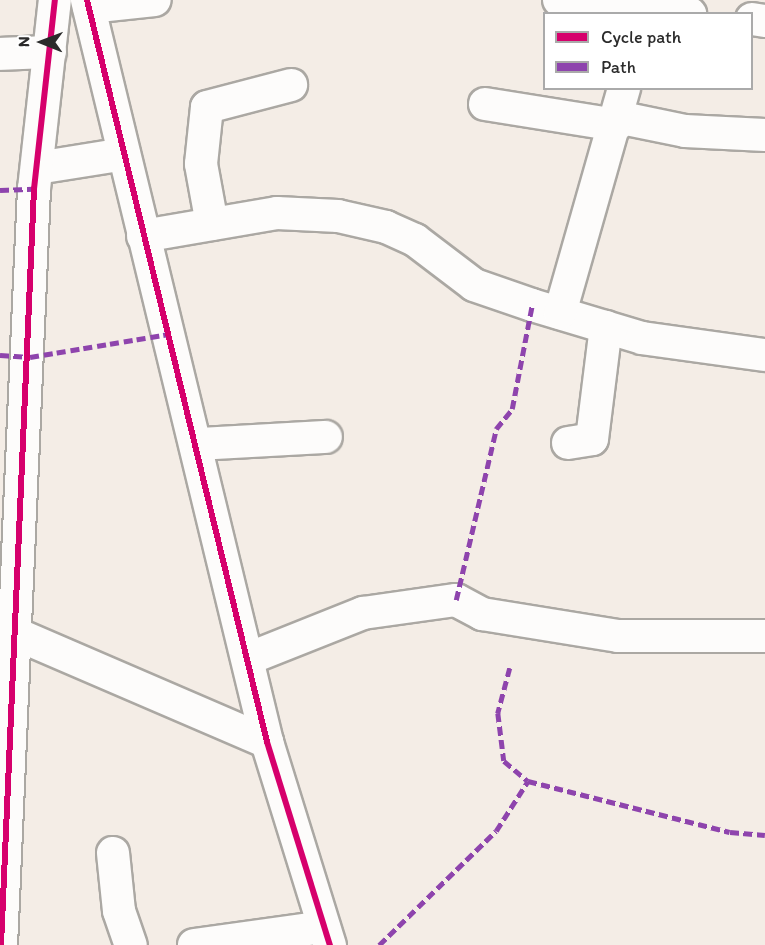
<!DOCTYPE html>
<html>
<head>
<meta charset="utf-8">
<style>
  body { margin:0 }
  #map { position:relative; width:765px; height:945px; overflow:hidden; background:#f4ede6; font-family:Itim,sans-serif }
  div>[style] { position:absolute }
  .roads { filter:drop-shadow(2px 0 #aba8a3) drop-shadow(-2px 0 #aba8a3) drop-shadow(0 2px #aba8a3) drop-shadow(0 -2px #aba8a3) }
  .minor>* { height:32px; margin:-16px; padding:0 16px; transform-origin:16px; border-radius:16px; background:#fdfcfb }
  .quiet>* { height:4.5px; margin-top:-2.25px; transform-origin:0; background:repeating-linear-gradient(90deg,#8e44ad 0 9px,transparent 0 13.5px) }
  .cycleway>* { height:6px; margin:-3px; padding:0 3px; transform-origin:3px; border-radius:3px; background:#d6006c }
  span { translate:-50% -50%; white-space:nowrap; text-align:center; line-height:1.15; -webkit-text-stroke:4.5px #fff; paint-order:stroke }
  .legend { position:absolute; left:543px; top:12px; width:210px; height:78px; box-sizing:border-box; background:#fff; border:2px solid #aaa; margin:0; padding:8px 10px; list-style:none; font-size:18px; color:#2b2b2b }
  .legend li { display:flex; align-items:center; gap:12px; height:30px }
  .legend b { width:30px; border:2px solid #aaa }
  .north { position:absolute; left:12px; top:12px; width:60px; height:60px; -webkit-text-stroke:4px #fff; paint-order:stroke; rotate:271deg; font-size:16px; font-weight:700; line-height:24px; text-align:center; color:#2b2b2b }
  .north::after { content:''; display:block; margin:auto; width:21px; height:27px; background:#2b2b2b; clip-path:polygon(50% 0,100% 100%,50% 72%,0 100%) }
</style>
</head>
<body>
<div id="map">
  <div class="roads">
    <div class="minor">
      <i style="left:87px;top:0;width:764px;rotate:76.36deg"></i>
      <i style="left:267px;top:742px;width:213px;rotate:72.8deg"></i>
      <i style="left:559px;top:0;width:132px;rotate:6.1deg"></i>
      <i style="left:89px;top:7px;width:66px;rotate:-6.1deg"></i>
      <i style="left:752px;top:19px;width:13px;rotate:9deg"></i>
      <i style="left:0;top:54px;width:50px;rotate:-2.3deg"></i>
      <i style="left:485px;top:104px;width:133px;rotate:9.1deg"></i>
      <i style="left:617px;top:117px;width:69px;rotate:11.6deg"></i>
      <i style="left:685px;top:131px;width:80px;rotate:2.9deg"></i>
      <i style="left:37px;top:168px;width:88px;rotate:-9.1deg"></i>
      <i style="left:212px;top:224px;width:61px;rotate:-100.4deg"></i>
      <i style="left:201px;top:164px;width:57px;rotate:-84deg"></i>
      <i style="left:207px;top:107px;width:87px;rotate:-14.7deg"></i>
      <i style="left:143px;top:236px;width:136px;rotate:-9.7deg"></i>
      <i style="left:277px;top:213px;width:61px;rotate:2.8deg"></i>
      <i style="left:338px;top:216px;width:49px;rotate:12.9deg"></i>
      <i style="left:386px;top:227px;width:32px;rotate:24deg"></i>
      <i style="left:415px;top:240px;width:74px;rotate:37.3deg"></i>
      <i style="left:474px;top:285px;width:61px;rotate:19deg"></i>
      <i style="left:532px;top:305px;width:115px;rotate:16.7deg"></i>
      <i style="left:642px;top:338px;width:124px;rotate:7.9deg"></i>
      <i style="left:560px;top:313px;width:234px;rotate:-74.1deg"></i>
      <i style="left:568px;top:443px;width:24px;rotate:-9deg"></i>
      <i style="left:592px;top:439px;width:113px;rotate:-82.9deg"></i>
      <i style="left:199px;top:444px;width:127px;rotate:-3.2deg"></i>
      <i style="left:0;top:627px;width:291px;rotate:23.3deg"></i>
      <i style="left:250px;top:658px;width:122px;rotate:-21.7deg"></i>
      <i style="left:363px;top:613px;width:94px;rotate:-8deg"></i>
      <i style="left:456px;top:600px;width:30px;rotate:28deg"></i>
      <i style="left:482px;top:614px;width:138px;rotate:9.2deg"></i>
      <i style="left:618px;top:636px;width:147px"></i>
      <i style="left:113px;top:853px;width:58px;rotate:84.1deg"></i>
      <i style="left:119px;top:911px;width:36px;rotate:71deg"></i>
      <i style="left:1px;top:945px;width:757px;rotate:-87.5deg"></i>
      <i style="left:34px;top:189px;width:190px;rotate:-83.7deg"></i>
      <i style="left:194px;top:945px;width:131px;rotate:-7.9deg"></i>
    </div>
  </div>
  <div class="quiet">
    <i style="left:0;top:190px;width:34px;rotate:-2deg"></i>
    <i style="left:0;top:355px;width:30px;rotate:4deg"></i>
    <i style="left:30px;top:357px;width:141px;rotate:-9.4deg"></i>
    <i style="left:456px;top:600px;width:176px;rotate:-76.8deg"></i>
    <i style="left:496px;top:429px;width:26px;rotate:-51deg"></i>
    <i style="left:512px;top:409px;width:106px;rotate:-79.1deg"></i>
    <i style="left:510px;top:668px;width:47px;rotate:104.9deg"></i>
    <i style="left:498px;top:713px;width:48px;rotate:82.9deg"></i>
    <i style="left:504px;top:761px;width:31px;rotate:40deg"></i>
    <i style="left:379px;top:945px;width:163px;rotate:-44.3deg"></i>
    <i style="left:496px;top:831px;width:59px;rotate:-57.4deg"></i>
    <i style="left:528px;top:781px;width:208px;rotate:14.2deg"></i>
    <i style="left:730px;top:832px;width:35px;rotate:5deg"></i>
  </div>
  <div class="cycleway">
    <i style="left:87px;top:0;width:764px;rotate:76.36deg"></i>
    <i style="left:267px;top:742px;width:213px;rotate:72.8deg"></i>
    <i style="left:1px;top:945px;width:757px;rotate:-87.5deg"></i>
    <i style="left:34px;top:189px;width:190px;rotate:-83.7deg"></i>
  </div>
  <ul class="legend">
  <li><b style="height:8px;background:#d6006c"></b>Cycle path</li>
  <li><b style="height:8px;background:#8e44ad"></b>Path</li>
  </ul>
  <div class="north">N</div>
</div>
</body>
</html>
